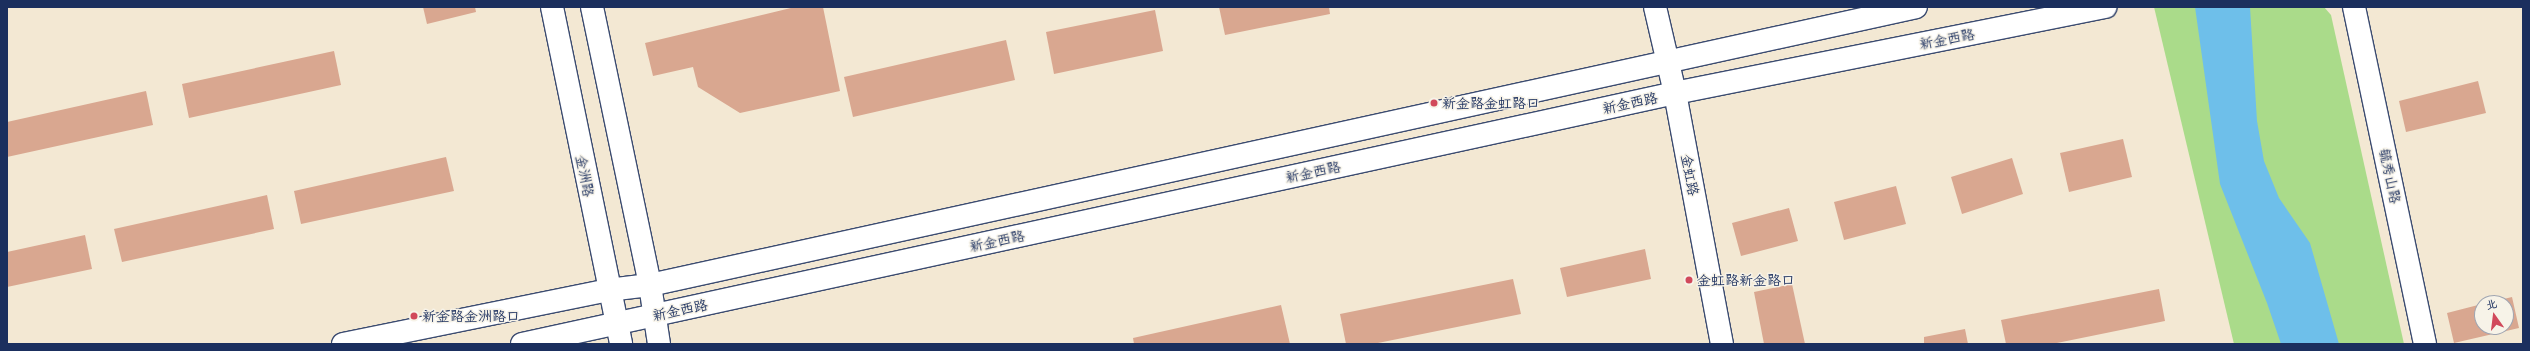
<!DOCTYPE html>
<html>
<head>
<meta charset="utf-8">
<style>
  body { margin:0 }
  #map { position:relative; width:2530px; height:351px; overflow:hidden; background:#f3e8d3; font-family:"Playpen Sans","LXGW WenKai TC",sans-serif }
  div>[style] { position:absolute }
  .green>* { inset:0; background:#aadb8a }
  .water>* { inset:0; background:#6ebfea }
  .building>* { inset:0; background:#d9a790 }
  .roads { filter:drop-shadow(1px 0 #3b4b70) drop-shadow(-1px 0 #3b4b70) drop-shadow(0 1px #3b4b70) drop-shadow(0 -1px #3b4b70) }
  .tertiary>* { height:22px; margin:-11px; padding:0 11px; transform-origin:11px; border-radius:11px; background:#fff }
  .secondary>* { height:22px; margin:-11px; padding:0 11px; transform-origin:11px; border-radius:11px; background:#fff }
  .dots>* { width:11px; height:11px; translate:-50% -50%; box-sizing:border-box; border:2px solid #f7f3e8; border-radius:50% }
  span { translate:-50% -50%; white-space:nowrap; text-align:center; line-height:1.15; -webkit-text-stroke:3px #f7f3e8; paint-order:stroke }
  .street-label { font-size:14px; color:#1b2f5e }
  .poi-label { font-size:14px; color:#1b2f5e }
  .left { translate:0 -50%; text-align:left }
  .frame { position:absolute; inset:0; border:8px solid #1b2f5e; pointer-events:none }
  .north { position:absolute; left:2474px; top:295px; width:40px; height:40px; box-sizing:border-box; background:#f7f3e8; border:1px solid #9fa5b1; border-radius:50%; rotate:346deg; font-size:11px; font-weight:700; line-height:16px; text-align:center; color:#1b2f5e }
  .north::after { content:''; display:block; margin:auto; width:14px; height:18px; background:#d1495b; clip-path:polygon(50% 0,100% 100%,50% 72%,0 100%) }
</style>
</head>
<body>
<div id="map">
  <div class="green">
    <i style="clip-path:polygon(2154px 7px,2324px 7px,2331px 15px,2404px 344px,2234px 344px)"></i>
  </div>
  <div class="water">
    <i style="clip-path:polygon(2195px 7px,2250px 7px,2257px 121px,2264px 161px,2279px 198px,2310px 243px,2339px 344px,2281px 344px,2267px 303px,2220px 184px)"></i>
  </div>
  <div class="building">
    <i style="clip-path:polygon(423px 7px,475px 7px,476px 12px,427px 24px)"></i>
    <i style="clip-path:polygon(795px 7px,823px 7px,840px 91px,740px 113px,698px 87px,693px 67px,653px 76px,645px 43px)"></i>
    <i style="clip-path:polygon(1219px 7px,1329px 7px,1330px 14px,1225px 35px)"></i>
    <i style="clip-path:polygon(1155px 10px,1163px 51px,1054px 74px,1046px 32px)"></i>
    <i style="clip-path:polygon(1006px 40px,1015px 80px,853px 117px,844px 77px)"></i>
    <i style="clip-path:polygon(334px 51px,341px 85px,189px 118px,182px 84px)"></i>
    <i style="clip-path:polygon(2478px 81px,2486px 113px,2406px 132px,2399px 101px)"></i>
    <i style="clip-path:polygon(146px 91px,153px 125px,7px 157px,7px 122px)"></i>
    <i style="clip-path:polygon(2123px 139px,2132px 177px,2069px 192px,2060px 153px)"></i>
    <i style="clip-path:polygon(446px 157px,454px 191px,301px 224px,294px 191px)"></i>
    <i style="clip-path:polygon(2012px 158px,2023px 194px,1962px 214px,1951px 177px)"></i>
    <i style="clip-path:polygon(1896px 186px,1906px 224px,1844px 240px,1834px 202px)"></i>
    <i style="clip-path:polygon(267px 195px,274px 229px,122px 262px,114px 229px)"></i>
    <i style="clip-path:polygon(1789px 208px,1798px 241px,1741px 256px,1732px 223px)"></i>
    <i style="clip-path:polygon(85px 235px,92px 269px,7px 287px,7px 252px)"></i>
    <i style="clip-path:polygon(1645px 249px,1651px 279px,1567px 297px,1560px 268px)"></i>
    <i style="clip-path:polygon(1513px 279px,1521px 314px,1373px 344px,1346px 344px,1340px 314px)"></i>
    <i style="clip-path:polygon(1792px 284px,1805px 344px,1764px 344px,1754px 292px)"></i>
    <i style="clip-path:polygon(2159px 289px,2165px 321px,2052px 344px,2006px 344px,2001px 320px)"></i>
    <i style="clip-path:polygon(2512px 297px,2519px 328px,2454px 343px,2447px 313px,2482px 304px,2482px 327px,2506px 327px,2506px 303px,2487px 303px)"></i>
    <i style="clip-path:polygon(1281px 305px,1290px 344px,1134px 344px,1133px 338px)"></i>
    <i style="clip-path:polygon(1965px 329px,1968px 344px,1924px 344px,1924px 337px)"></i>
  </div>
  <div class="roads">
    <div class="tertiary">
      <i style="left:1655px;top:7px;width:88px;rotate:76.9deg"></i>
      <i style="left:1675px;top:93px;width:255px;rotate:79.4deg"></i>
      <i style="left:2354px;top:7px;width:344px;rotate:78.1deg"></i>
    </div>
    <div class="secondary">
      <i style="left:552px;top:7px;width:344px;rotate:78.4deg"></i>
      <i style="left:592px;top:7px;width:284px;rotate:78.2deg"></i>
      <i style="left:650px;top:285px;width:60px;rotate:81.3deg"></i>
      <i style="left:343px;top:344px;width:270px;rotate:-11.5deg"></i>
      <i style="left:608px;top:290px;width:42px;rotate:-6.8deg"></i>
      <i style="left:650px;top:285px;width:1296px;rotate:-12.38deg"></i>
      <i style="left:522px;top:344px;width:1180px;rotate:-12.28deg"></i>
      <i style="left:1675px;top:93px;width:439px;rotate:-11.3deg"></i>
    </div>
  </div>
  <div class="dots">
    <i style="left:1434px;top:103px;background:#d1495b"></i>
    <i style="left:1689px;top:280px;background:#d1495b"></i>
    <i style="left:414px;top:316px;background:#d1495b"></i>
  </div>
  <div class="street-label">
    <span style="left:1947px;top:39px;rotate:-11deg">新金西路</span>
    <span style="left:1630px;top:103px;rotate:-12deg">新金西路</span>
    <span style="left:1313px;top:172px;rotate:-12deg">新金西路</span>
    <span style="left:1690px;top:175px;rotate:79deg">金虹路</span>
    <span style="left:585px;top:176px;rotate:79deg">金洲路</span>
    <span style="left:2390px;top:176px;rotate:78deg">毓秀山路</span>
    <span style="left:997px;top:241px;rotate:-12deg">新金西路</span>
    <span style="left:680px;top:310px;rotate:-12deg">新金西路</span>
  </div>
  <div class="poi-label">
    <span class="left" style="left:1442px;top:103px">新金路金虹路口</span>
    <span class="left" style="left:1697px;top:280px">金虹路新金路口</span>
    <span class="left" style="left:422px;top:316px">新金路金洲路口</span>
  </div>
  <div class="frame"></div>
  <div class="north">北</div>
</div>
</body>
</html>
